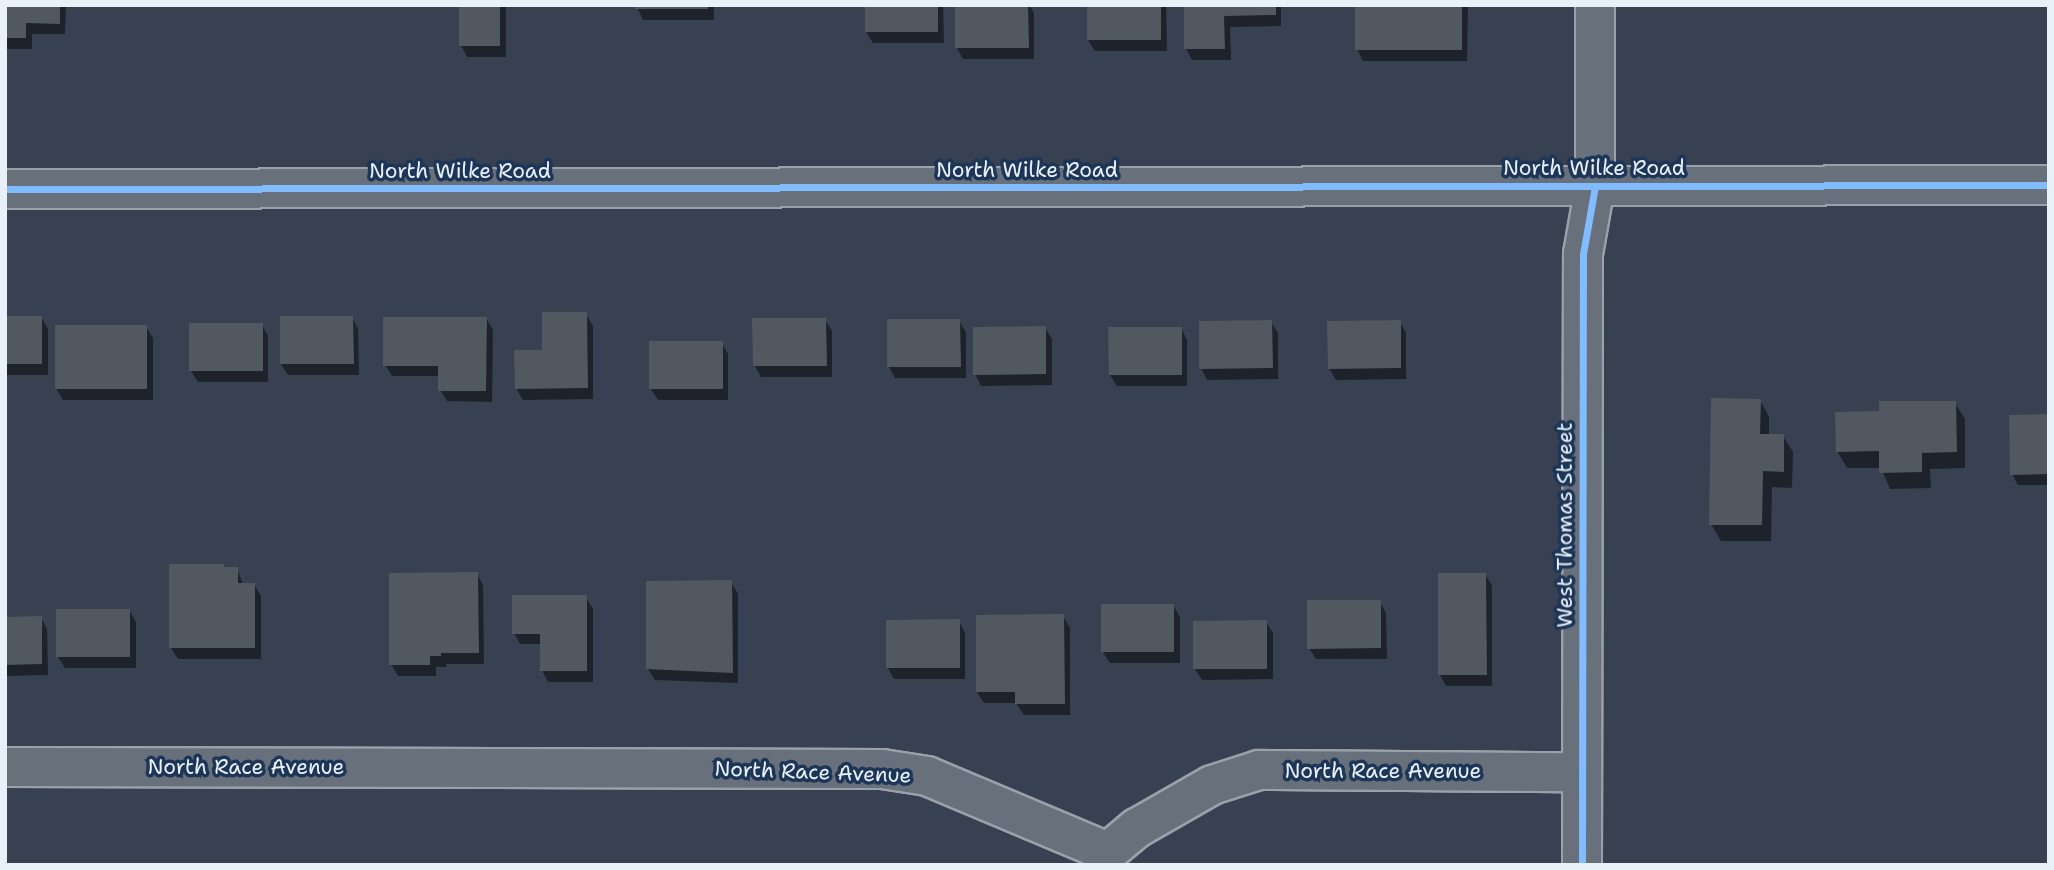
<!DOCTYPE html>
<html>
<head>
<meta charset="utf-8">
<style>
  body { margin:0 }
  #map { position:relative; width:2054px; height:870px; overflow:hidden; background:#374151; font-family:"Shantell Sans",sans-serif }
  div>[style] { position:absolute }
  .shadow>* { inset:0; background:#0007 }
  .building>* { inset:0; background:#525860 }
  .roads { filter:drop-shadow(2px 0 #9ba1aa) drop-shadow(-2px 0 #9ba1aa) drop-shadow(0 2px #9ba1aa) drop-shadow(0 -2px #9ba1aa) }
  .street>* { height:38px; margin:-19px; padding:0 19px; transform-origin:19px; border-radius:19px; background:#68707b }
  .secondary>* { height:38px; margin:-19px; padding:0 19px; transform-origin:19px; border-radius:19px; background:#68707b }
  .cycleway>* { height:7px; margin:-3.5px; padding:0 3.5px; transform-origin:3.5px; border-radius:3.5px; background:#80bcff }
  span { translate:-50% -50%; white-space:nowrap; text-align:center; line-height:1.15; -webkit-text-stroke:7px #1d3557; paint-order:stroke }
  .street-label { font-size:21px; color:#e8f1f8 }
  .frame { position:absolute; inset:0; border:7px solid #e8f1f8; pointer-events:none }
</style>
</head>
<body>
<div id="map">
  <div class="shadow">
    <i style="clip-path:polygon(5px 5px,66px 5px,65px 34px,32px 34px,32px 49px,5px 49px)"></i>
    <i style="clip-path:polygon(461px 5px,506px 5px,506px 57px,467px 57px,461px 45px)"></i>
    <i style="clip-path:polygon(636px 5px,714px 5px,714px 20px,643px 20px)"></i>
    <i style="clip-path:polygon(866px 5px,943px 5px,944px 43px,873px 43px,866px 32px)"></i>
    <i style="clip-path:polygon(957px 5px,1029px 5px,1034px 13px,1034px 59px,963px 59px,957px 48px)"></i>
    <i style="clip-path:polygon(1088px 5px,1166px 5px,1167px 51px,1095px 51px,1088px 40px)"></i>
    <i style="clip-path:polygon(1185px 5px,1281px 5px,1281px 26px,1230px 27px,1231px 60px,1192px 60px,1186px 49px)"></i>
    <i style="clip-path:polygon(1357px 5px,1468px 5px,1467px 61px,1363px 61px,1357px 49px)"></i>
    <i style="clip-path:polygon(586px 314px,593px 326px,593px 399px,523px 400px,516px 388px,544px 351px)"></i>
    <i style="clip-path:polygon(41px 317px,48px 329px,48px 375px,5px 375px,5px 318px)"></i>
    <i style="clip-path:polygon(352px 317px,358px 329px,359px 375px,288px 375px,281px 364px)"></i>
    <i style="clip-path:polygon(486px 318px,493px 330px,492px 402px,447px 401px,440px 390px,440px 376px,392px 376px,385px 365px)"></i>
    <i style="clip-path:polygon(754px 320px,825px 320px,832px 331px,832px 377px,761px 377px,755px 366px)"></i>
    <i style="clip-path:polygon(959px 321px,966px 332px,966px 378px,895px 378px,889px 367px)"></i>
    <i style="clip-path:polygon(1271px 322px,1278px 333px,1278px 379px,1207px 380px,1201px 368px)"></i>
    <i style="clip-path:polygon(1400px 322px,1406px 333px,1406px 379px,1336px 380px,1329px 368px)"></i>
    <i style="clip-path:polygon(191px 325px,262px 325px,268px 336px,268px 382px,198px 382px,191px 371px)"></i>
    <i style="clip-path:polygon(146px 327px,153px 338px,153px 400px,63px 400px,56px 388px)"></i>
    <i style="clip-path:polygon(1045px 328px,1052px 339px,1052px 385px,981px 386px,975px 374px)"></i>
    <i style="clip-path:polygon(1181px 328px,1187px 340px,1187px 386px,1117px 386px,1110px 375px)"></i>
    <i style="clip-path:polygon(721px 342px,728px 354px,728px 400px,658px 400px,651px 389px)"></i>
    <i style="clip-path:polygon(1760px 400px,1769px 417px,1769px 436px,1783px 436px,1793px 452px,1792px 488px,1772px 487px,1771px 541px,1721px 541px,1711px 524px)"></i>
    <i style="clip-path:polygon(1955px 403px,1965px 419px,1965px 468px,1930px 469px,1931px 488px,1890px 489px,1881px 468px,1847px 468px,1837px 451px,1881px 413px)"></i>
    <i style="clip-path:polygon(2049px 416px,2049px 485px,2018px 485px,2012px 474px)"></i>
    <i style="clip-path:polygon(223px 565px,225px 569px,237px 569px,243px 584px,254px 584px,261px 596px,261px 659px,178px 659px,171px 648px)"></i>
    <i style="clip-path:polygon(477px 574px,483px 585px,484px 664px,446px 664px,446px 667px,436px 667px,436px 676px,398px 676px,391px 664px)"></i>
    <i style="clip-path:polygon(1485px 574px,1492px 586px,1492px 686px,1446px 686px,1440px 675px)"></i>
    <i style="clip-path:polygon(731px 582px,738px 594px,738px 683px,655px 680px,648px 669px)"></i>
    <i style="clip-path:polygon(586px 597px,593px 609px,593px 682px,548px 682px,542px 670px,542px 644px,520px 644px,514px 633px)"></i>
    <i style="clip-path:polygon(1380px 602px,1386px 613px,1387px 659px,1316px 659px,1309px 648px)"></i>
    <i style="clip-path:polygon(1173px 605px,1180px 617px,1180px 663px,1110px 663px,1103px 652px)"></i>
    <i style="clip-path:polygon(129px 610px,136px 622px,136px 668px,65px 668px,58px 657px)"></i>
    <i style="clip-path:polygon(1063px 616px,1070px 628px,1070px 715px,1024px 715px,1016px 703px,984px 703px,977px 692px)"></i>
    <i style="clip-path:polygon(5px 618px,41px 618px,47px 629px,48px 675px,5px 676px)"></i>
    <i style="clip-path:polygon(959px 621px,965px 633px,965px 679px,894px 679px,888px 668px)"></i>
    <i style="clip-path:polygon(1266px 622px,1273px 633px,1273px 679px,1202px 680px,1195px 669px)"></i>
  </div>
  <div class="building">
    <i style="clip-path:polygon(5px 5px,60px 5px,60px 24px,26px 23px,26px 38px,5px 38px)"></i>
    <i style="clip-path:polygon(459px 5px,500px 5px,500px 46px,459px 46px)"></i>
    <i style="clip-path:polygon(635px 5px,708px 5px,708px 9px,635px 9px)"></i>
    <i style="clip-path:polygon(865px 5px,938px 5px,938px 32px,865px 32px)"></i>
    <i style="clip-path:polygon(955px 5px,1028px 5px,1029px 48px,955px 48px)"></i>
    <i style="clip-path:polygon(1087px 5px,1161px 5px,1161px 40px,1087px 40px)"></i>
    <i style="clip-path:polygon(1184px 5px,1276px 5px,1276px 15px,1224px 16px,1225px 49px,1184px 49px)"></i>
    <i style="clip-path:polygon(1355px 5px,1462px 5px,1462px 50px,1355px 50px)"></i>
    <i style="clip-path:polygon(542px 312px,587px 312px,588px 388px,515px 389px,514px 350px,542px 350px)"></i>
    <i style="clip-path:polygon(5px 316px,42px 316px,42px 364px,5px 364px)"></i>
    <i style="clip-path:polygon(280px 316px,353px 316px,354px 364px,280px 364px)"></i>
    <i style="clip-path:polygon(383px 317px,487px 317px,486px 391px,438px 391px,438px 366px,383px 366px)"></i>
    <i style="clip-path:polygon(752px 318px,826px 318px,827px 366px,753px 366px)"></i>
    <i style="clip-path:polygon(887px 319px,960px 319px,961px 367px,887px 367px)"></i>
    <i style="clip-path:polygon(1272px 320px,1273px 368px,1199px 369px,1199px 321px)"></i>
    <i style="clip-path:polygon(1401px 320px,1401px 368px,1328px 369px,1327px 321px)"></i>
    <i style="clip-path:polygon(189px 323px,263px 323px,263px 371px,189px 371px)"></i>
    <i style="clip-path:polygon(55px 325px,147px 325px,147px 389px,55px 389px)"></i>
    <i style="clip-path:polygon(1046px 326px,1046px 374px,973px 375px,973px 327px)"></i>
    <i style="clip-path:polygon(1108px 327px,1182px 327px,1182px 375px,1109px 375px)"></i>
    <i style="clip-path:polygon(649px 341px,723px 341px,723px 389px,649px 389px)"></i>
    <i style="clip-path:polygon(1711px 398px,1761px 399px,1760px 434px,1784px 434px,1784px 472px,1763px 471px,1762px 525px,1709px 525px)"></i>
    <i style="clip-path:polygon(1879px 401px,1956px 401px,1957px 452px,1922px 453px,1922px 472px,1879px 473px,1879px 451px,1836px 452px,1835px 412px,1879px 411px)"></i>
    <i style="clip-path:polygon(2049px 414px,2049px 474px,2010px 475px,2009px 415px)"></i>
    <i style="clip-path:polygon(169px 564px,224px 564px,224px 567px,238px 567px,238px 583px,255px 583px,255px 648px,169px 648px)"></i>
    <i style="clip-path:polygon(478px 572px,479px 653px,441px 653px,441px 656px,430px 656px,430px 665px,389px 665px,389px 573px)"></i>
    <i style="clip-path:polygon(1438px 573px,1486px 573px,1487px 675px,1438px 675px)"></i>
    <i style="clip-path:polygon(732px 580px,733px 673px,646px 669px,646px 581px)"></i>
    <i style="clip-path:polygon(512px 595px,587px 595px,587px 671px,540px 671px,540px 634px,512px 634px)"></i>
    <i style="clip-path:polygon(1307px 600px,1381px 600px,1381px 648px,1307px 649px)"></i>
    <i style="clip-path:polygon(1101px 604px,1174px 604px,1174px 652px,1101px 652px)"></i>
    <i style="clip-path:polygon(56px 609px,130px 609px,130px 657px,56px 657px)"></i>
    <i style="clip-path:polygon(1064px 614px,1065px 704px,1015px 704px,1015px 692px,976px 692px,976px 615px)"></i>
    <i style="clip-path:polygon(42px 616px,42px 664px,5px 665px,5px 617px)"></i>
    <i style="clip-path:polygon(960px 619px,960px 668px,886px 668px,886px 620px)"></i>
    <i style="clip-path:polygon(1267px 620px,1267px 669px,1193px 669px,1193px 621px)"></i>
  </div>
  <div class="roads">
    <div class="street">
      <i style="left:1595px;top:186px;width:181px;rotate:-90deg"></i>
      <i style="left:5px;top:767px;width:877px;rotate:0.13deg"></i>
      <i style="left:882px;top:769px;width:46px;rotate:8.8deg"></i>
      <i style="left:927px;top:776px;width:196px;rotate:22.8deg"></i>
      <i style="left:1102px;top:865px;width:14px;rotate:-65deg"></i>
      <i style="left:1108px;top:852px;width:38px;rotate:-40deg"></i>
      <i style="left:1137px;top:828px;width:86px;rotate:-29.8deg"></i>
      <i style="left:1212px;top:785px;width:49px;rotate:-17.7deg"></i>
      <i style="left:1259px;top:770px;width:323px;rotate:0.4deg"></i>
    </div>
    <div class="secondary">
      <i style="left:5px;top:189px;width:2044px;rotate:-0.11deg"></i>
      <i style="left:1582px;top:865px;width:611px;rotate:-89.91deg"></i>
      <i style="left:1583px;top:254px;width:69px;rotate:-80deg"></i>
    </div>
  </div>
  <div class="cycleway">
    <i style="left:5px;top:189px;width:2044px;rotate:-0.11deg"></i>
    <i style="left:1582px;top:865px;width:611px;rotate:-89.91deg"></i>
    <i style="left:1583px;top:254px;width:69px;rotate:-80deg"></i>
  </div>
  <div class="street-label">
    <span style="left:1594px;top:168px">North Wilke Road</span>
    <span style="left:1027px;top:170px">North Wilke Road</span>
    <span style="left:460px;top:171px">North Wilke Road</span>
    <span style="left:1565px;top:525px;rotate:-90deg">West Thomas Street</span>
    <span style="left:246px;top:767px">North Race Avenue</span>
    <span style="left:1383px;top:771px">North Race Avenue</span>
    <span style="left:813px;top:772px;rotate:2deg">North Race Avenue</span>
  </div>
  <div class="frame"></div>
</div>
</body>
</html>
